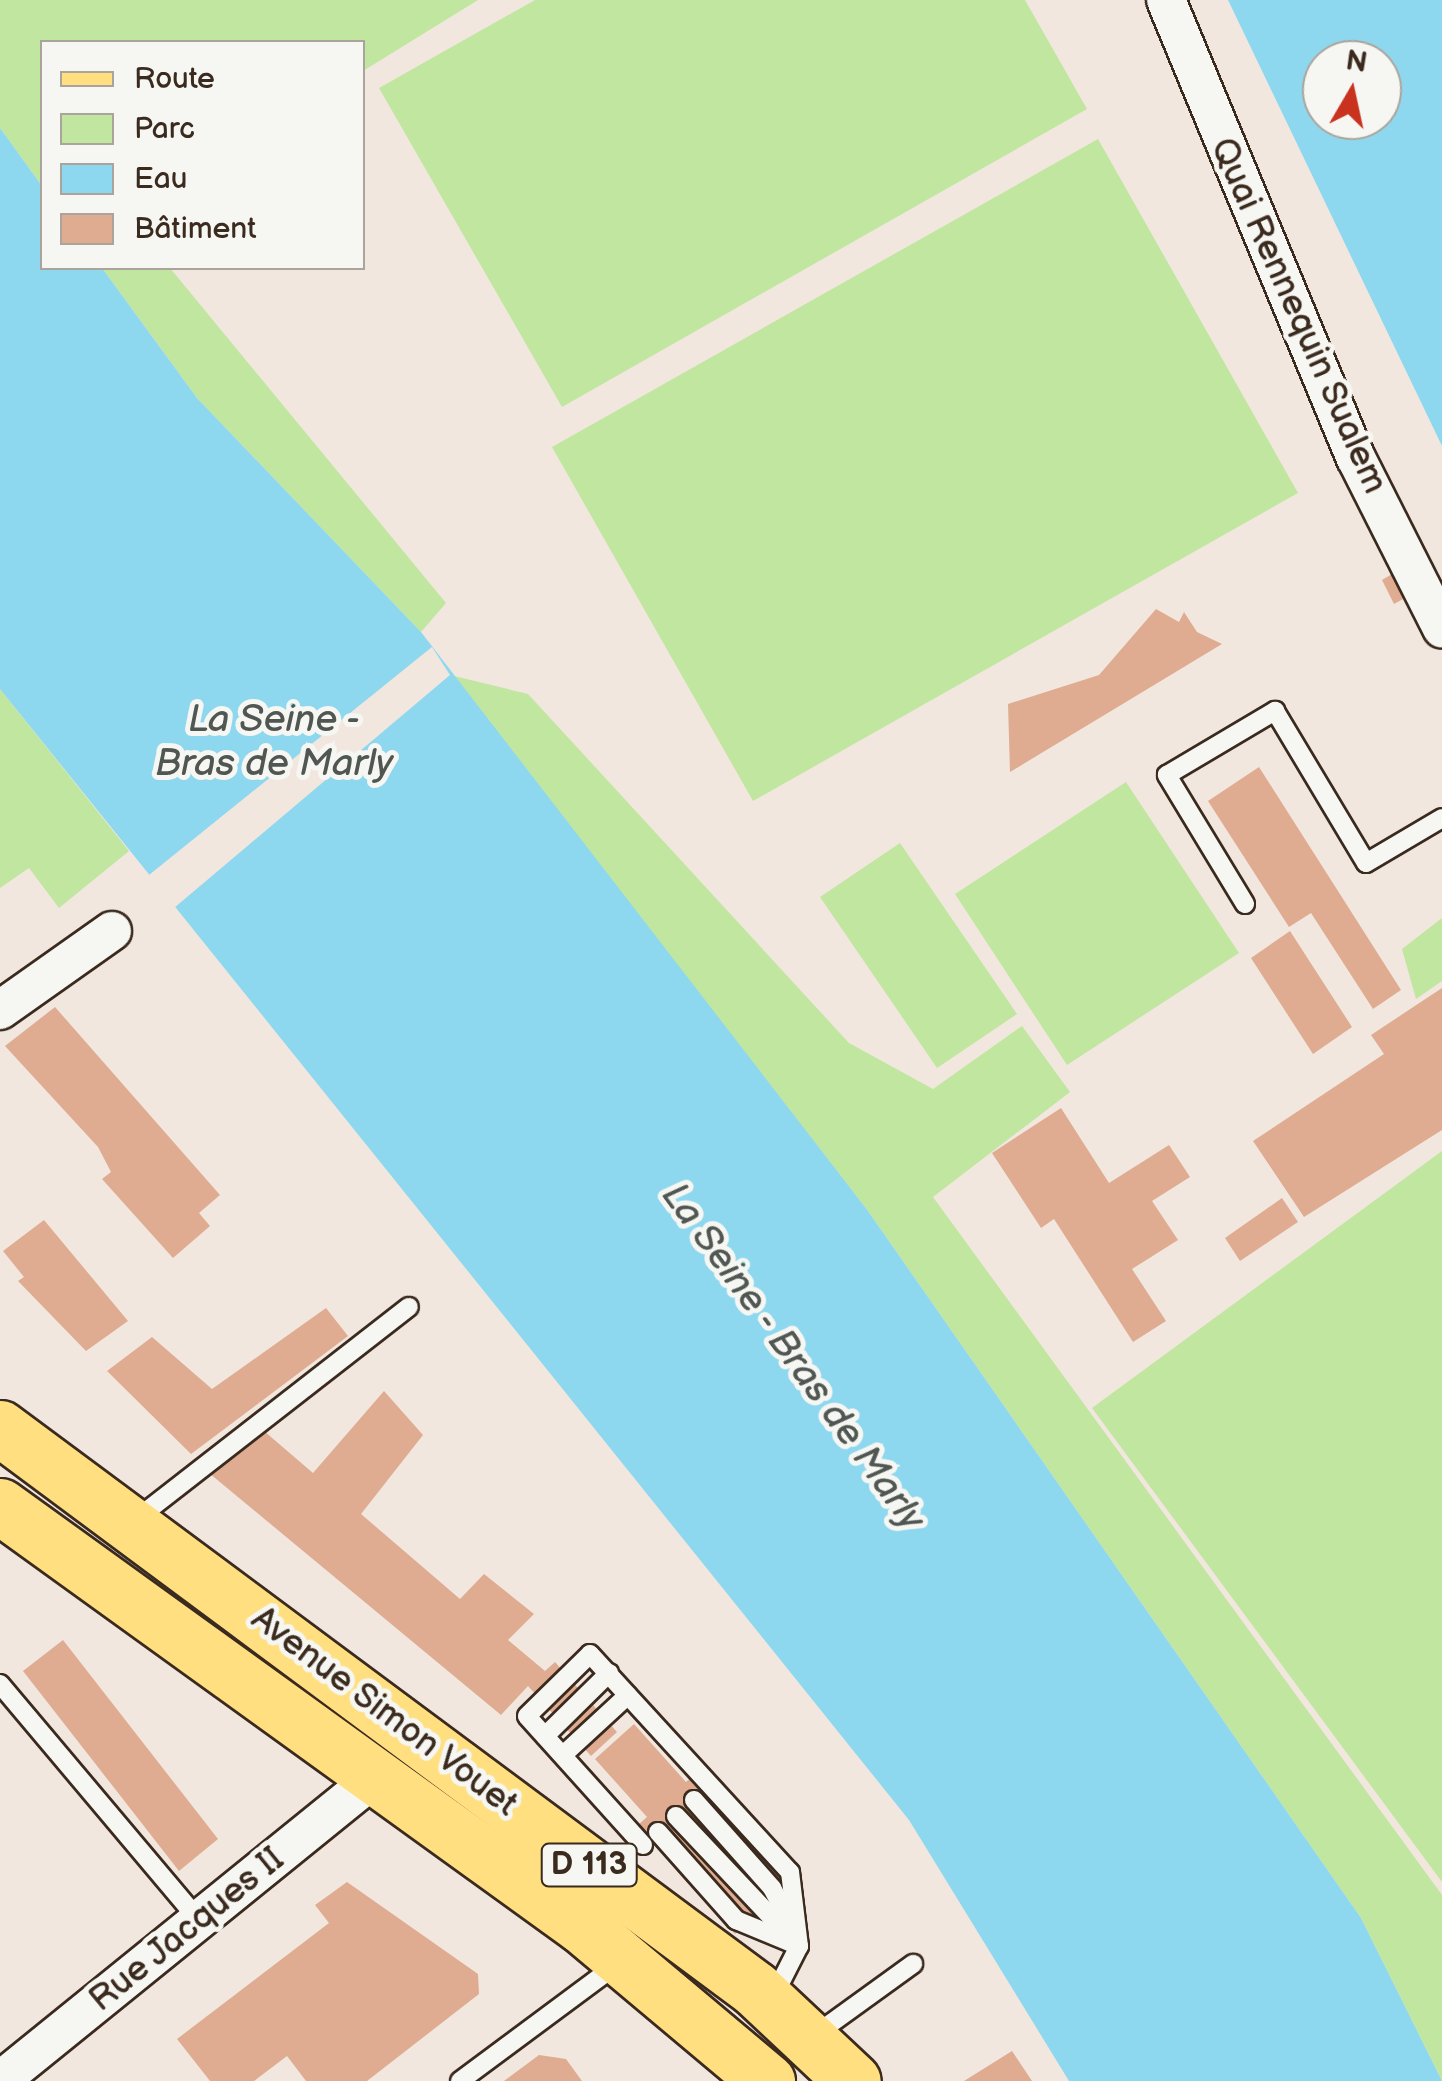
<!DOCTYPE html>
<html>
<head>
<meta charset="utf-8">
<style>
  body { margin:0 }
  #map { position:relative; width:1442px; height:2081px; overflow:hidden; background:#f1e7df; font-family:"Balsamiq Sans",sans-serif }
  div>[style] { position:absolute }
  .green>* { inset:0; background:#c1e6a0 }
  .water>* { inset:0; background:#8ed8ef }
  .pier>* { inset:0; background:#f1e7df }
  .building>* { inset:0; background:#dfac91 }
  .roads { filter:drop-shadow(2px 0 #3b2a1e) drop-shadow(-2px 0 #3b2a1e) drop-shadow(0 2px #3b2a1e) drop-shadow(0 -2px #3b2a1e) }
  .service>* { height:18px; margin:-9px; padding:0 9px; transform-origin:9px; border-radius:9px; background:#f6f6f2 }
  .minor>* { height:38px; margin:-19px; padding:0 19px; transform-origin:19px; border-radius:19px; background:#f6f6f2 }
  .primary>* { height:55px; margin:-27.5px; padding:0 27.5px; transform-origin:27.5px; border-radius:27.5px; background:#ffdf80 }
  span { translate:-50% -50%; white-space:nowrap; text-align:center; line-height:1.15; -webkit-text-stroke:10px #f6f6f2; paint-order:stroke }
  .shield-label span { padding:2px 8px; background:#f6f6f2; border:2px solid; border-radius:8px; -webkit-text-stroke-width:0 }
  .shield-label { font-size:32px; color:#3b2a1e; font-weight:700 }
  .street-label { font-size:35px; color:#3b2a1e }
  .water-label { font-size:38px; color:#505652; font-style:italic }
  .legend { position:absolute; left:40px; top:40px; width:325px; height:230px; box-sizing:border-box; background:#f6f6f2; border:2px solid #aba49d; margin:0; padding:12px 18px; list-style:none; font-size:30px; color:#3b2a1e }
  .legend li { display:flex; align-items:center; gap:20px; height:50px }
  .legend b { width:50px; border:2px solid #aba49d }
  .north { position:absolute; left:1302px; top:40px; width:100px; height:100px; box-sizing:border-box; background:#f6f6f2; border:2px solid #aba49d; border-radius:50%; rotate:9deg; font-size:28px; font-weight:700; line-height:40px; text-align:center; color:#3b2a1e }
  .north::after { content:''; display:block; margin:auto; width:35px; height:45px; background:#c8321e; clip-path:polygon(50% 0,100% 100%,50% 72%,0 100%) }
</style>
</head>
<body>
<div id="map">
  <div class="green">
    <i style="clip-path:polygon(0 0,478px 0,363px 71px,362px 42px,42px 42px,42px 186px,0 128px)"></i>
    <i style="clip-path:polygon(535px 0,1025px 0,1087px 109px,562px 407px,379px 88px)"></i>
    <i style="clip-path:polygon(1098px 139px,1298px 493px,753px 801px,552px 447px)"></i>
    <i style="clip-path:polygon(102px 268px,170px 268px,446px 603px,421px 632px,197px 398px)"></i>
    <i style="clip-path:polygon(450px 675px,528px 694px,849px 1043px,933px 1089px,1022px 1026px,1070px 1092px,933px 1197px,1442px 1895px,1442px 2081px,1361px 1918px,868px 1211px)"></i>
    <i style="clip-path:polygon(0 689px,129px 851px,59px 908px,29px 868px,0 888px)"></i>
    <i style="clip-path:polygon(1126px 782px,1239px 953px,1067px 1065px,955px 894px)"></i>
    <i style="clip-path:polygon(900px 843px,1017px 1014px,937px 1068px,820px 897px)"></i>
    <i style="clip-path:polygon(1442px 918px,1442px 981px,1416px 999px,1402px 949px)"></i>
    <i style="clip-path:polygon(1442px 1151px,1442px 1882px,1092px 1408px)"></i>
  </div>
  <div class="water">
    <i style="clip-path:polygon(evenodd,1228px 0,1442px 0,1442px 446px,1228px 0,1322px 60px,1382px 60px,1382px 120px,1322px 120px,1322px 60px)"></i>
    <i style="clip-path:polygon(0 128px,42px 186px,42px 268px,102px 268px,197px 398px,421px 632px,868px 1211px,1361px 1918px,1442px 2081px,1069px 2081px,909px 1820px,0 689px)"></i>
  </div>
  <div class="pier">
    <i style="clip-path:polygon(432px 647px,450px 675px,174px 908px,149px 875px)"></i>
  </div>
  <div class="building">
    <i style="clip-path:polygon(1392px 574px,1405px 598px,1394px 604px,1382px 580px)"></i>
    <i style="clip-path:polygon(1156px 609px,1179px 622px,1184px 612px,1197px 632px,1222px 644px,1010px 772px,1008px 704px,1099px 675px)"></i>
    <i style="clip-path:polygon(1259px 767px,1401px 990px,1373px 1009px,1311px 913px,1289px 927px,1208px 801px)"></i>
    <i style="clip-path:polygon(1290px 931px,1352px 1027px,1313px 1054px,1251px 958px)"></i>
    <i style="clip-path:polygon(1442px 988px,1442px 1130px,1304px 1217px,1253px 1141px,1384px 1054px,1371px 1035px)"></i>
    <i style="clip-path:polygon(55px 1007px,220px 1195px,199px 1213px,210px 1226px,173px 1258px,102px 1179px,111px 1172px,98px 1147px,5px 1046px)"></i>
    <i style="clip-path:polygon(1061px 1108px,1109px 1183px,1169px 1145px,1190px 1177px,1152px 1201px,1178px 1240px,1132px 1269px,1166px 1321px,1133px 1342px,1054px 1219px,1041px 1228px,992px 1153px)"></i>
    <i style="clip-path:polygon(1282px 1198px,1298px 1222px,1240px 1261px,1225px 1238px)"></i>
    <i style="clip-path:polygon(44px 1220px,128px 1321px,86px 1351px,18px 1281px,24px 1277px,3px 1251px)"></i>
    <i style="clip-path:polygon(326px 1308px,348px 1336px,191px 1454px,107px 1371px,152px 1337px,212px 1389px)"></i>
    <i style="clip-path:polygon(384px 1391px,423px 1435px,361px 1514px,460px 1599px,484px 1574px,534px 1614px,508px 1640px,545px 1671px,555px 1662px,617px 1732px,591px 1756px,528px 1686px,501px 1715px,209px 1473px,264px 1431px,313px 1473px)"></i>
    <i style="clip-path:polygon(63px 1640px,218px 1839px,179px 1871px,23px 1671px)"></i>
    <i style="clip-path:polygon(634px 1724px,686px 1782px,705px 1766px,802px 1875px,735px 1934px,638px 1825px,647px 1817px,595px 1759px)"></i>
    <i style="clip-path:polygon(347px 1882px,478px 1974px,479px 1994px,367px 2081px,306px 2081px,287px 2056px,254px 2081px,210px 2081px,177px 2039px,329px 1923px,315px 1905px)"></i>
    <i style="clip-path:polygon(1012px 2051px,1032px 2081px,964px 2081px)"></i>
    <i style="clip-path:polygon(539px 2055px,566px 2059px,582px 2081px,504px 2081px)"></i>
  </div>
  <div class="roads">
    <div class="service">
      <i style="left:1245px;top:904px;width:151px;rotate:-121.2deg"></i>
      <i style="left:1167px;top:775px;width:126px;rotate:-30.7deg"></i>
      <i style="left:1275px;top:711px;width:177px;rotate:59.1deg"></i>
      <i style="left:1366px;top:863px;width:88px;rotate:-30.6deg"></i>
      <i style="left:135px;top:1520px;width:347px;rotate:-37.9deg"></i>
      <i style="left:0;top:1684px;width:309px;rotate:49.9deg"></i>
      <i style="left:545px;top:1736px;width:90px;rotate:-44.5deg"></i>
      <i style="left:563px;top:1755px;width:88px;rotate:-42.7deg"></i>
      <i style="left:694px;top:1800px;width:118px;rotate:48.4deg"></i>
      <i style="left:772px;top:1888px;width:53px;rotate:62deg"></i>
      <i style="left:676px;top:1816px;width:168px;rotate:46.7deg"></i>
      <i style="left:658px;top:1832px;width:118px;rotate:48.4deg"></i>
      <i style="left:736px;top:1920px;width:68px;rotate:22.4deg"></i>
      <i style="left:643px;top:1845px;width:173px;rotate:-132deg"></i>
      <i style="left:527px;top:1716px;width:88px;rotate:-44.5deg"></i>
      <i style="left:590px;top:1654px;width:296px;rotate:47.5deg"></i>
      <i style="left:790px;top:1872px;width:75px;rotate:83.1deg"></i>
      <i style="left:799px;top:1946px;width:59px;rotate:117deg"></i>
      <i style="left:812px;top:2037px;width:125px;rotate:-35.9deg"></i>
      <i style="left:460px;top:2081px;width:194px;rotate:-36.6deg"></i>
    </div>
    <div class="minor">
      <i style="left:1166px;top:0;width:496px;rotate:67.5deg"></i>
      <i style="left:1356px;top:458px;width:191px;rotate:63.2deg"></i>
      <i style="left:0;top:1010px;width:137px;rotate:-35.2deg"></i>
      <i style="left:0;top:2081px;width:481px;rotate:-39deg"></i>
    </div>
    <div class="primary">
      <i style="left:0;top:1428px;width:941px;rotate:36.61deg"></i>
      <i style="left:755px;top:1989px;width:134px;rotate:43.2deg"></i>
      <i style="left:0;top:1506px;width:716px;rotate:35.8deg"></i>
      <i style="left:581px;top:1925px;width:243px;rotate:40deg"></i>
    </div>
  </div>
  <div class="shield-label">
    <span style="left:589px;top:1865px">D 113</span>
  </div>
  <div class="street-label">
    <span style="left:1298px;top:316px;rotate:66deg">Quai Rennequin Sualem</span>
    <span style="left:384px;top:1712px;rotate:37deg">Avenue Simon Vouet</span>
    <span style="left:187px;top:1930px;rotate:-39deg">Rue Jacques II</span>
  </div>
  <div class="water-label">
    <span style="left:274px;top:742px">La Seine -<br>Bras de Marly</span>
    <span style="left:793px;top:1357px;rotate:54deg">La Seine - Bras de Marly</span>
  </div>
  <ul class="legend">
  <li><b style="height:12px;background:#ffdf80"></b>Route</li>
  <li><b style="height:28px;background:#c1e6a0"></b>Parc</li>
  <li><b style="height:28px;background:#8ed8ef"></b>Eau</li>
  <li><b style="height:28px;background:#dfac91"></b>Bâtiment</li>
  </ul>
  <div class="north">N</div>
</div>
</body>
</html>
